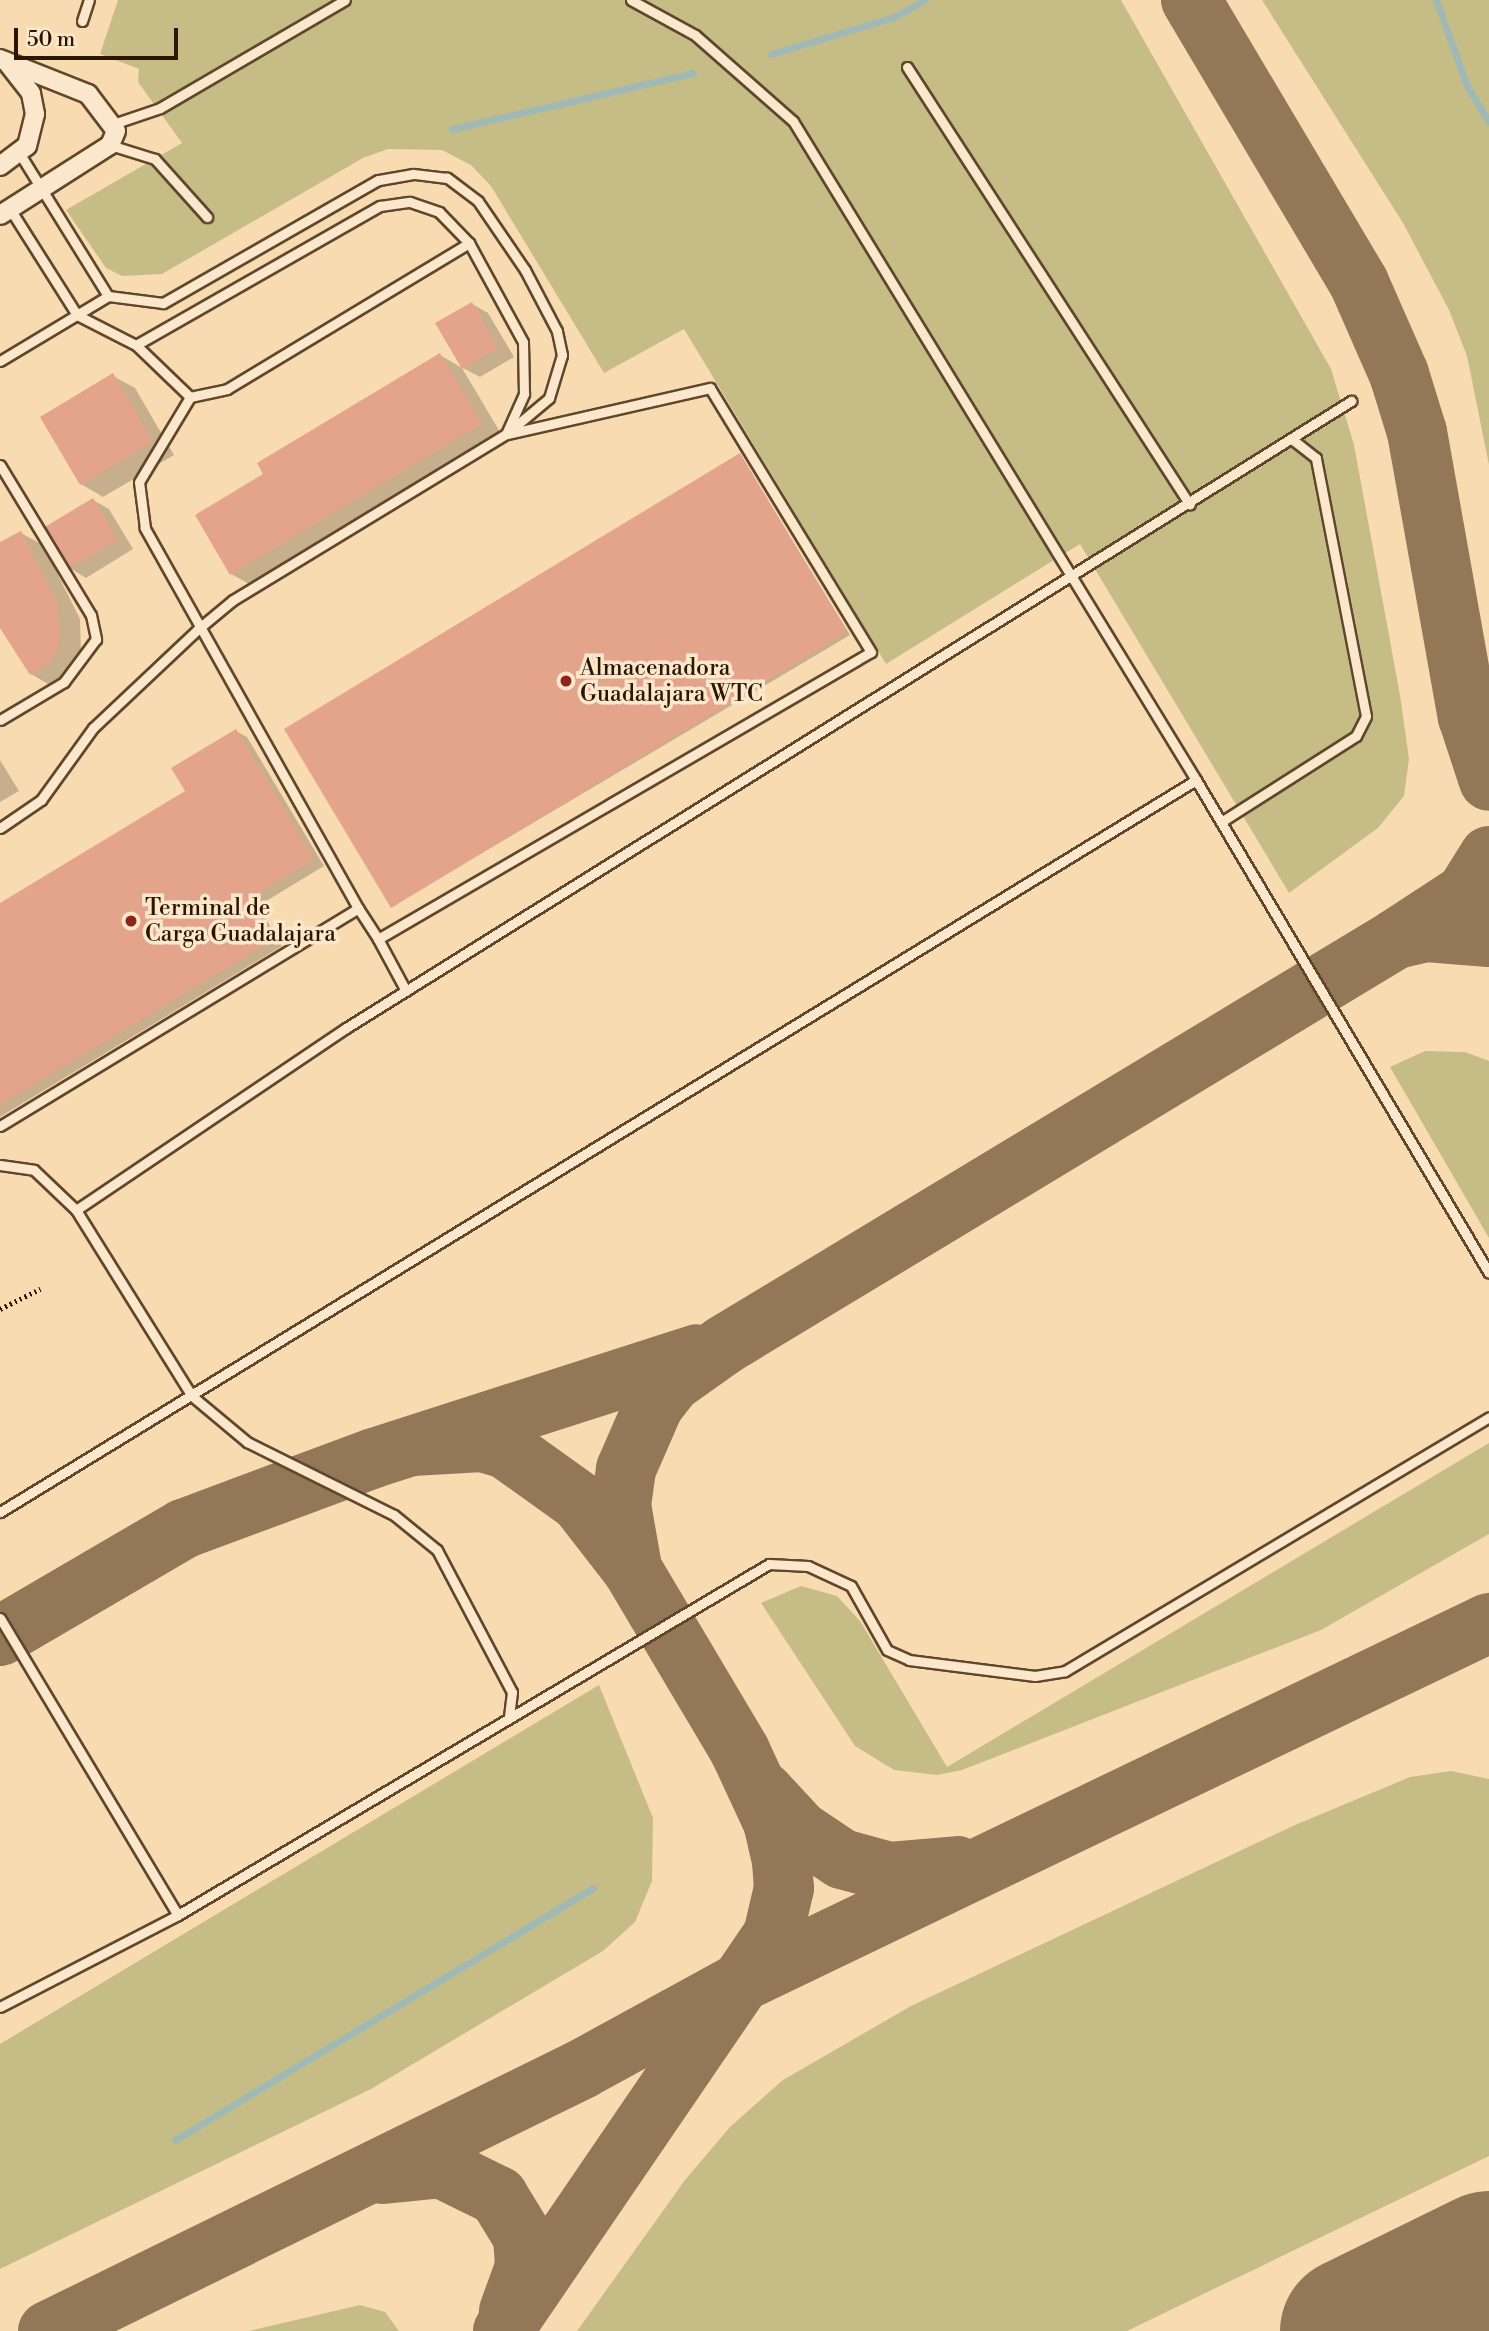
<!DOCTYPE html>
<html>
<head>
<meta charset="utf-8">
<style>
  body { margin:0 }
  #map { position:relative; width:1489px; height:2331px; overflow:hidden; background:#f9dbb1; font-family:"Libre Bodoni",serif }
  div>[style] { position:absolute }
  .green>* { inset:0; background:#c6bd86 }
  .shadow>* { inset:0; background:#0003 }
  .stream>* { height:7px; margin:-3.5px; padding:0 3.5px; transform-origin:3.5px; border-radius:3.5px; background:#a1b9b5 }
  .taxiway>* { height:60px; margin:-30px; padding:0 30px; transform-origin:30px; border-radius:30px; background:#937858 }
  .runway>* { height:149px; margin:-74.5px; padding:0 74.5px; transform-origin:74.5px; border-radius:74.5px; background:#937858 }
  .building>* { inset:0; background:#e4a48b }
  .path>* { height:4.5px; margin-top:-2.25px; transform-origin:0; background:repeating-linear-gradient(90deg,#2d1600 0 2px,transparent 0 5.5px) }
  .roads { filter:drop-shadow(2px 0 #60472c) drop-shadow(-2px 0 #60472c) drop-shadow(0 2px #60472c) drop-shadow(0 -2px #60472c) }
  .lane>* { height:9px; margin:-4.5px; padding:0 4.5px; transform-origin:4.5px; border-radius:4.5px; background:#fbe8cc }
  .street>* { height:18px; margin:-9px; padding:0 9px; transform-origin:9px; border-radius:9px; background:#fbe8cc }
  .dots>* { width:19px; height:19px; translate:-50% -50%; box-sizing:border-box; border:4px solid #fbe8cc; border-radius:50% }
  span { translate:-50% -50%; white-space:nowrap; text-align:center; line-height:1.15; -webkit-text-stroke:7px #fbe8cc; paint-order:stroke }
  .poi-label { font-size:23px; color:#2d1600 }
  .left { translate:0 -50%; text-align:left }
  .scale { position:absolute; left:14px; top:28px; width:164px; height:32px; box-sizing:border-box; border:4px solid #2d1600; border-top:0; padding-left:9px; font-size:21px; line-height:24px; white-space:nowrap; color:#2d1600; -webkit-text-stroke:5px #fbe8cc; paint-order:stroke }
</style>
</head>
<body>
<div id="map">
  <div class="green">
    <i style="clip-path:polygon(118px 0,1121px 0,1331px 369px,1354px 445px,1400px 695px,1409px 759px,1404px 796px,1378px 828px,1289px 893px,1080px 544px,886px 664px,684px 329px,604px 373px,491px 186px,471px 165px,442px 150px,388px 149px,363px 158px,162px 274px,122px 276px,106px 268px,66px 210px,182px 143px,138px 82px,139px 69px,100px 54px)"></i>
    <i style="clip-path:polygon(1262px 0,1489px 0,1489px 465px,1467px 356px,1449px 310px,1403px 223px)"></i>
    <i style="clip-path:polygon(1425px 1051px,1465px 1052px,1489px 1061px,1489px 1238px,1390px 1067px)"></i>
    <i style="clip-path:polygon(1489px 1443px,1489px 1534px,1321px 1630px,962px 1770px,937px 1775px,894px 1770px,855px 1746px,761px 1603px,801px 1586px,837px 1596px,860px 1621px,947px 1767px)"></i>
    <i style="clip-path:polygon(599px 1685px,653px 1818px,652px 1881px,635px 1922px,603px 1951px,371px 2089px,0 2269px,0 2044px)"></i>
    <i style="clip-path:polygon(1451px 1771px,1489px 1779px,1489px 2156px,1127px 2331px,577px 2331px,685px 2180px,730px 2127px,783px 2080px,911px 2006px,1295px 1825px,1410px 1777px)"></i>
    <i style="clip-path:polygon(360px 2305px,385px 2312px,399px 2331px,249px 2331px)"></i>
  </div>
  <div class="shadow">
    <i style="clip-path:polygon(472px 304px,488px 313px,514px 357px,480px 377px,463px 368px)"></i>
    <i style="clip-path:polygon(440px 355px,462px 368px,503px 437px,253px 586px,231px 574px,266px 475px)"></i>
    <i style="clip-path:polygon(113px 376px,135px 388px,174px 455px,103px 497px,81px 484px)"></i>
    <i style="clip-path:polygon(740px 455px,850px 635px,393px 906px)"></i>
    <i style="clip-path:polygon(93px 500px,109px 509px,133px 549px,86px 578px,70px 568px)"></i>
    <i style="clip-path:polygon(21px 533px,43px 545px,80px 619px,81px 653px,74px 674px,53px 687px,31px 674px,0 625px,0 544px)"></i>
    <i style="clip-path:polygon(236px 731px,247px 737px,324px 866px,258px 906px,282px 946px,0 1117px,0 905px,187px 792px)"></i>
    <i style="clip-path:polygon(0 760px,19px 791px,0 802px)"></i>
  </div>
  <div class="stream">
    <i style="left:1436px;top:0;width:91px;rotate:70.2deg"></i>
    <i style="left:1467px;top:86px;width:42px;rotate:58.6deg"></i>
    <i style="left:771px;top:54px;width:128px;rotate:-16.7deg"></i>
    <i style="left:894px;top:17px;width:35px;rotate:-29deg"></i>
    <i style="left:452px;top:129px;width:247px;rotate:-13.1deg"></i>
    <i style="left:175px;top:2140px;width:488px;rotate:-31.1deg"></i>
  </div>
  <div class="taxiway">
    <i style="left:1191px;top:0;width:329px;rotate:59.3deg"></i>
    <i style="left:1359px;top:283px;width:99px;rotate:66.3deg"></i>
    <i style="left:1399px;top:374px;width:61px;rotate:72.8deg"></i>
    <i style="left:1417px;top:432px;width:290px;rotate:79.9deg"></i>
    <i style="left:1468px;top:717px;width:67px;rotate:71.8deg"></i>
    <i style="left:1489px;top:856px;width:44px;rotate:121.9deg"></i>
    <i style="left:1466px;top:893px;width:84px;rotate:146.7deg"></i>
    <i style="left:1396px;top:939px;width:32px;rotate:-13deg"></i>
    <i style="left:1427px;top:932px;width:62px;rotate:4.6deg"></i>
    <i style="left:412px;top:1446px;width:70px;rotate:-3.3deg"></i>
    <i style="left:482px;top:1442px;width:25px;rotate:16deg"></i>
    <i style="left:506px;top:1449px;width:91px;rotate:35.6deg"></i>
    <i style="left:580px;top:1502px;width:85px;rotate:52.2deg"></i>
    <i style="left:632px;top:1569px;width:212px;rotate:59.3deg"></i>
    <i style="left:740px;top:1751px;width:78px;rotate:65.1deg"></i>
    <i style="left:773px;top:1822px;width:40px;rotate:77deg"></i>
    <i style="left:782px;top:1861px;width:27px;rotate:86deg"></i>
    <i style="left:784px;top:1888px;width:48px;rotate:103.2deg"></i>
    <i style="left:773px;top:1935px;width:479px;rotate:124.3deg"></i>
    <i style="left:632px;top:1568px;width:64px;rotate:-99.9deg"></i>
    <i style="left:621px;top:1505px;width:36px;rotate:-82deg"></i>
    <i style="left:626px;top:1469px;width:70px;rotate:-66.4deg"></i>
    <i style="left:654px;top:1405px;width:29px;rotate:-52deg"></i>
    <i style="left:672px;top:1382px;width:64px;rotate:-35.4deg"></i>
    <i style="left:724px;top:1345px;width:785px;rotate:-31.14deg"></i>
    <i style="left:0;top:1636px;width:212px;rotate:-30.3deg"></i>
    <i style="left:183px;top:1529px;width:204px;rotate:-20.4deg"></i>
    <i style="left:374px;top:1458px;width:339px;rotate:-17.8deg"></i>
    <i style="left:764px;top:1792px;width:53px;rotate:47.3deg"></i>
    <i style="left:800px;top:1831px;width:50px;rotate:33.7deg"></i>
    <i style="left:842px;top:1859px;width:50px;rotate:15.2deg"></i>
    <i style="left:890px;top:1872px;width:68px;rotate:-5deg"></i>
    <i style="left:383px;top:2174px;width:58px;rotate:-5.9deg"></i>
    <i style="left:441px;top:2168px;width:64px;rotate:26.2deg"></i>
    <i style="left:498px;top:2196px;width:48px;rotate:58.6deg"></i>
    <i style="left:523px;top:2237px;width:30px;rotate:86deg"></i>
    <i style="left:525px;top:2267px;width:47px;rotate:110deg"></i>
    <i style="left:48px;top:2331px;width:595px;rotate:-26.13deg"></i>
    <i style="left:582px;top:2069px;width:181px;rotate:-28.7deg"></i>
    <i style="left:741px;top:1982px;width:830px;rotate:-25.64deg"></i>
  </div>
  <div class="runway">
    <i style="left:1354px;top:2331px;width:150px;rotate:-26.1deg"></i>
  </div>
  <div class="building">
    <i style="clip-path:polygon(472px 302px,498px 348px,462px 369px,435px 323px)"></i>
    <i style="clip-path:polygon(440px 353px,482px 424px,230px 575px,195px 515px,263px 474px,257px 463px)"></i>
    <i style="clip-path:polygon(113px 373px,153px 442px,80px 485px,40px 417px)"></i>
    <i style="clip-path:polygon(740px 453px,847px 632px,391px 908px,284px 729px)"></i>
    <i style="clip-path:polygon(93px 498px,118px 540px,68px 569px,43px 528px)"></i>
    <i style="clip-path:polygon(21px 531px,58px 605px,60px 640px,52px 662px,30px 675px,0 628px,0 542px)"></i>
    <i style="clip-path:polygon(236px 729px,314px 859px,249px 899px,273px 940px,0 1105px,0 903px,185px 791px,171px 768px)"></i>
  </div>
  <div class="path">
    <i style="left:0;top:1309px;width:45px;rotate:-26.6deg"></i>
  </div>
  <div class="roads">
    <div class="lane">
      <i style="left:631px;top:0;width:73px;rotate:28.7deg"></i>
      <i style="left:695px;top:35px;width:130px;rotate:41.3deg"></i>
      <i style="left:793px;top:121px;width:772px;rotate:58.55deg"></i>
      <i style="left:82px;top:21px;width:22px;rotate:-72deg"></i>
      <i style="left:907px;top:67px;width:521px;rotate:57.13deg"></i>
      <i style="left:116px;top:123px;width:46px;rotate:-18.8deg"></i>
      <i style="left:160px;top:108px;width:214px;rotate:-30.3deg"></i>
      <i style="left:110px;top:145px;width:47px;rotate:17.3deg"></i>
      <i style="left:155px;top:159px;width:78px;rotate:48.1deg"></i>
      <i style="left:10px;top:209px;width:125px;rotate:57.7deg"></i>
      <i style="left:77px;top:315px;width:66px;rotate:27deg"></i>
      <i style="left:136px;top:345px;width:75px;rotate:43.9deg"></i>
      <i style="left:190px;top:397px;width:38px;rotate:-12deg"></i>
      <i style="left:227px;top:389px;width:283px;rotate:-31.1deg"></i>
      <i style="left:136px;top:345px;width:281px;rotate:-29.7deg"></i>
      <i style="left:380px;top:206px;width:30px;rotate:-8deg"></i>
      <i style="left:410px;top:202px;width:31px;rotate:19deg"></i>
      <i style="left:439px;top:212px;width:43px;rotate:45.9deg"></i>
      <i style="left:469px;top:243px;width:113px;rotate:61.4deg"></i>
      <i style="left:523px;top:342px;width:52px;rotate:88.9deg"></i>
      <i style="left:524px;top:394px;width:42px;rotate:114.1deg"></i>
      <i style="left:0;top:361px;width:126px;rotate:-31deg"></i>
      <i style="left:0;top:465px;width:175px;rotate:58.8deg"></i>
      <i style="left:91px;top:615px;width:25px;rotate:78deg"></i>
      <i style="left:96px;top:639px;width:54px;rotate:126.7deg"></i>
      <i style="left:64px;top:682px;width:74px;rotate:149.3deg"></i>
      <i style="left:1221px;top:822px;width:160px;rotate:-32.5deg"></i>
      <i style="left:1356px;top:736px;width:22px;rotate:-63deg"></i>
      <i style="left:1366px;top:716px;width:263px;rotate:-101deg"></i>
      <i style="left:1316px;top:458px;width:31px;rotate:-142deg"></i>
      <i style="left:0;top:828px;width:50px;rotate:-34.3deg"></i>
      <i style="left:41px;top:800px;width:89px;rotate:-54.2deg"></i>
      <i style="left:93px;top:728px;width:144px;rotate:-43.3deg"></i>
      <i style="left:198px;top:629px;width:45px;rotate:-39.6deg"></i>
      <i style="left:233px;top:600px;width:320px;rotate:-31.3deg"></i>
      <i style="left:506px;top:434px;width:56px;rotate:-39.9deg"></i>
      <i style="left:549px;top:398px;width:45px;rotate:-73.2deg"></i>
      <i style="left:562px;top:355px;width:25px;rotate:-102deg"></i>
      <i style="left:557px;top:331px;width:69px;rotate:-117.7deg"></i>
      <i style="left:525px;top:270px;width:83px;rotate:-124.3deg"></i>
      <i style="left:478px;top:201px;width:39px;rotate:-143deg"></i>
      <i style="left:447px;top:178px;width:34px;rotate:-173deg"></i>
      <i style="left:413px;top:174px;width:36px;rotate:170deg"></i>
      <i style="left:378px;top:180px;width:248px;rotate:150.2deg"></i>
      <i style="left:163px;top:303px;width:55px;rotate:-172.7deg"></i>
      <i style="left:108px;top:296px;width:167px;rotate:-121.8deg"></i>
      <i style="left:358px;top:908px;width:37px;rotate:57deg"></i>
      <i style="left:378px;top:939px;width:570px;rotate:-30.21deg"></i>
      <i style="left:871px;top:652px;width:309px;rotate:-121.4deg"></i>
      <i style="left:710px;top:388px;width:207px;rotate:167.2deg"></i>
      <i style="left:378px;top:939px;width:59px;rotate:61.7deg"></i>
      <i style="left:0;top:1126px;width:419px;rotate:-31.3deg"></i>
      <i style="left:358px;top:908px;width:436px;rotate:-119.3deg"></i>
      <i style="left:145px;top:528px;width:46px;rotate:-97.4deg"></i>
      <i style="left:139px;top:482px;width:99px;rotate:-59deg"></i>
      <i style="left:0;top:1165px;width:34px;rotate:8deg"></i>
      <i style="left:34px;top:1170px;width:58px;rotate:43.6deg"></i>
      <i style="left:76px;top:1210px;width:326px;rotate:-34deg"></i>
      <i style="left:346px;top:1028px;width:1185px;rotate:-31.96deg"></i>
      <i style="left:76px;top:1210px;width:219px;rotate:58.1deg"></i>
      <i style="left:192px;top:1396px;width:72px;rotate:39.9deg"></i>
      <i style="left:247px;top:1442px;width:164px;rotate:26.4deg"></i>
      <i style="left:394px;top:1515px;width:55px;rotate:39.1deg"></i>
      <i style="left:437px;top:1550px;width:161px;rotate:62.2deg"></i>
      <i style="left:512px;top:1692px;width:26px;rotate:97deg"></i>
      <i style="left:0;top:1512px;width:1402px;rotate:-31.47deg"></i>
      <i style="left:1196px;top:780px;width:573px;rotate:59.28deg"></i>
      <i style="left:0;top:1618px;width:346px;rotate:59.1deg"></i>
      <i style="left:178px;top:1915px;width:200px;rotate:152.7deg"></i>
      <i style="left:178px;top:1915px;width:687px;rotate:-30.71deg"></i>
      <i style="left:769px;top:1564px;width:39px;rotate:3deg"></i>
      <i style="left:808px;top:1566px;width:47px;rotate:24.9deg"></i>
      <i style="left:851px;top:1586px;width:73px;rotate:60.6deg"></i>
      <i style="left:887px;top:1650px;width:24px;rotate:24deg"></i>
      <i style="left:909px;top:1660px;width:127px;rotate:7.2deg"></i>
      <i style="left:1035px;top:1676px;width:30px;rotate:-9deg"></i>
      <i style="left:1065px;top:1671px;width:494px;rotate:-30.9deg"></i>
    </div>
    <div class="street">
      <i style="left:0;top:59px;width:95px;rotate:21.7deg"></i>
      <i style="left:88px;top:94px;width:46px;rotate:52.9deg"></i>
      <i style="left:116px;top:131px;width:15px;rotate:113deg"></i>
      <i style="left:110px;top:145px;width:130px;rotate:147.5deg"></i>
      <i style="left:0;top:166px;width:34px;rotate:-37deg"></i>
      <i style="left:27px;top:146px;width:33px;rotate:-76deg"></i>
      <i style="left:35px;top:114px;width:21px;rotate:-101deg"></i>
      <i style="left:31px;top:93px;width:36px;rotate:-128deg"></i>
    </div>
  </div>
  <div class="dots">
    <i style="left:566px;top:681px;background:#8f2418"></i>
    <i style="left:131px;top:921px;background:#8f2418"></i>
  </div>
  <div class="poi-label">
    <span class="left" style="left:580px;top:681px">Almacenadora<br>Guadalajara WTC</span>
    <span class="left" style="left:145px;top:921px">Terminal de<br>Carga Guadalajara</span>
  </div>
  <div class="scale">50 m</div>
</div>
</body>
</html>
